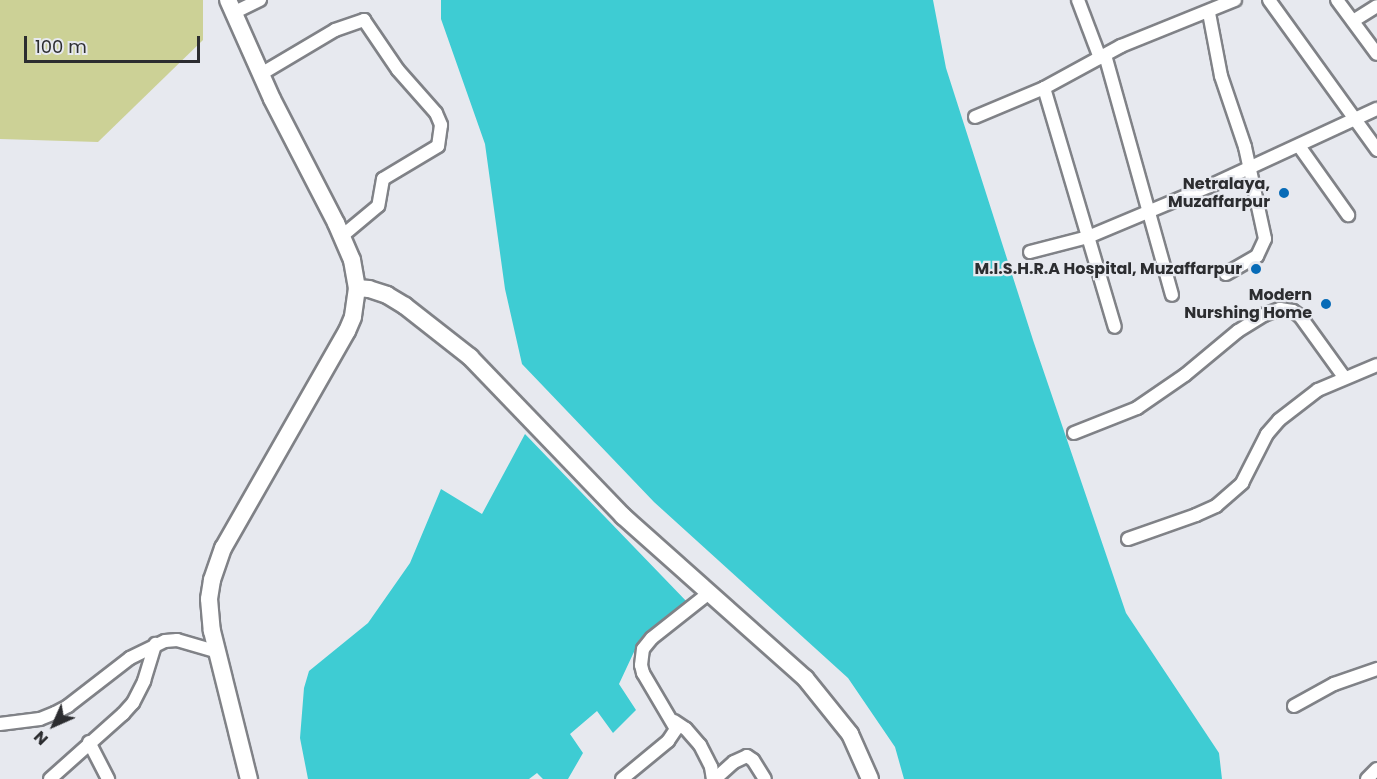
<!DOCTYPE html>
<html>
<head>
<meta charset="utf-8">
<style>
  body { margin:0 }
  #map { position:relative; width:1377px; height:779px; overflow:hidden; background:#e7e9ef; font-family:Poppins,sans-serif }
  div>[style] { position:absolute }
  .green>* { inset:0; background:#ccd196 }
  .water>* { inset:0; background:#3eccd3 }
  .roads { filter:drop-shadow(2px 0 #808287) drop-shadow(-2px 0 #808287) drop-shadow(0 2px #808287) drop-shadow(0 -2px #808287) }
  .street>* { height:12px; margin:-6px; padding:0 6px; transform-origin:6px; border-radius:6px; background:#fff }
  .secondary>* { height:16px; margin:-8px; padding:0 8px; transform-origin:8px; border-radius:8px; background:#fff }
  .dots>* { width:16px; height:16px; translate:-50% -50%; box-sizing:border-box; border:3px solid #e7e9ef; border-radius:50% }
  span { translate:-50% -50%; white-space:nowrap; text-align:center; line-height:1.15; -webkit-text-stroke:4.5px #e7e9ef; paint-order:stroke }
  .poi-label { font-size:16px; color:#2c2d30; font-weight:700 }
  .right { translate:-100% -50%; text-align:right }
  .north { position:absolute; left:24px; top:695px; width:60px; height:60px; -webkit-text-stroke:4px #e7e9ef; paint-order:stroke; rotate:225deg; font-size:16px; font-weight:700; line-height:24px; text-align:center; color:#2c2d30 }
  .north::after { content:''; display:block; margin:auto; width:21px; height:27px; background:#2c2d30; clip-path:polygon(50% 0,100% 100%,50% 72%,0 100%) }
  .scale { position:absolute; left:24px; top:36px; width:176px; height:27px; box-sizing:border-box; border:3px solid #2c2d30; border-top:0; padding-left:8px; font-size:18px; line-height:21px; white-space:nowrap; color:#2c2d30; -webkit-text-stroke:4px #e7e9ef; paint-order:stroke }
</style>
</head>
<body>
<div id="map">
  <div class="green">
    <i style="clip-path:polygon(0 0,203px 0,203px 40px,98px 142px,0 139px)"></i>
  </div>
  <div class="water">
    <i style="clip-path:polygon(441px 0,933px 0,946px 68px,1033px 340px,1126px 613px,1219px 753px,1222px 779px,904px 779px,895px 747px,848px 678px,654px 502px,522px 364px,505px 289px,485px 144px,441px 19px)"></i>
    <i style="clip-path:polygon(525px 434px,689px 604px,640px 639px,619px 684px,636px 710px,613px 733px,597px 711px,570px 734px,583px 753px,568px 779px,543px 779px,537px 773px,529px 779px,308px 779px,300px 738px,304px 688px,309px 671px,368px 623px,410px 563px,441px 489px,482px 514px)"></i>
  </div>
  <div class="roads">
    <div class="street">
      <i style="left:1078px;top:0;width:62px;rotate:69.2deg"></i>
      <i style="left:1269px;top:0;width:185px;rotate:54.2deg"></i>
      <i style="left:1337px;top:0;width:67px;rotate:53.5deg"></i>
      <i style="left:233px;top:13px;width:30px;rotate:-26deg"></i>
      <i style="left:1209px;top:13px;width:64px;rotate:79.2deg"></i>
      <i style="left:1221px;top:76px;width:75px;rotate:71.3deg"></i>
      <i style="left:1245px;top:147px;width:94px;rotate:77.7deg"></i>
      <i style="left:1265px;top:239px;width:19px;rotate:115deg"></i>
      <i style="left:1257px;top:256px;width:36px;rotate:150deg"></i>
      <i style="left:1353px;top:21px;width:28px;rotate:-32deg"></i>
      <i style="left:1105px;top:55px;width:249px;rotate:74.4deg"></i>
      <i style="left:261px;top:74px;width:86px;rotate:-30.7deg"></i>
      <i style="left:335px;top:30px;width:31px;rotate:-19deg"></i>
      <i style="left:364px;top:20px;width:60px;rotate:55.8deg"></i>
      <i style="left:398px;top:70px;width:57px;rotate:48.5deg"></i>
      <i style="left:436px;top:113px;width:13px;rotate:67deg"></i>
      <i style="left:441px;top:125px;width:21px;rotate:98deg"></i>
      <i style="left:438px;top:146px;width:64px;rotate:149deg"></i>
      <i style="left:383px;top:179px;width:27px;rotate:100deg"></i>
      <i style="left:378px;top:206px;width:47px;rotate:140.2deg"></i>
      <i style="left:1044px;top:88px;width:249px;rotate:73.5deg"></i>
      <i style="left:975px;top:117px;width:75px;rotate:-22.8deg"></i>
      <i style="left:1044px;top:88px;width:88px;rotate:-28.6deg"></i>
      <i style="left:1121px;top:46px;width:123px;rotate:-22deg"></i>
      <i style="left:1299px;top:146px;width:85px;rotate:54.6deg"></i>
      <i style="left:1030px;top:252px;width:60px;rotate:-14.5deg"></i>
      <i style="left:1088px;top:237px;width:132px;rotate:-22.7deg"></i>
      <i style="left:1210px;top:186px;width:184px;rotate:-24.8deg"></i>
      <i style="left:1074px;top:433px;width:68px;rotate:-21.6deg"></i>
      <i style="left:1137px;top:408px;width:58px;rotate:-34.5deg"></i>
      <i style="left:1185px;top:375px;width:69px;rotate:-39.7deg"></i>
      <i style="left:1238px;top:331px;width:31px;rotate:-32deg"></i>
      <i style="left:1264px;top:315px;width:17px;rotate:-21deg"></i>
      <i style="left:1280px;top:309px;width:13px;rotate:9deg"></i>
      <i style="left:1293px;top:311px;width:9px;rotate:36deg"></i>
      <i style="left:1300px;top:316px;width:75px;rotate:54.2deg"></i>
      <i style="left:1128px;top:539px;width:72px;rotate:-19.4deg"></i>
      <i style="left:1196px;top:515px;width:22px;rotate:-24deg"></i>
      <i style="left:1216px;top:506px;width:35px;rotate:-41deg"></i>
      <i style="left:1242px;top:483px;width:55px;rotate:-63deg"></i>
      <i style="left:1267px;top:434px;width:18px;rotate:-49deg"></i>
      <i style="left:1279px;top:420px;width:49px;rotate:-37.6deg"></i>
      <i style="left:1318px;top:390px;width:64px;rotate:-23deg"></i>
      <i style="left:1294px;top:706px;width:46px;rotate:-28.8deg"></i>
      <i style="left:1334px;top:684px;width:46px;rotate:-19.2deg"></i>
      <i style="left:674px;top:721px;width:14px;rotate:34deg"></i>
      <i style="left:686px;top:729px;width:21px;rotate:49deg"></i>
      <i style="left:700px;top:745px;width:25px;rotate:63deg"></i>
      <i style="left:711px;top:767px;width:12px;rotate:81deg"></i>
      <i style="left:0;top:724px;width:40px;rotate:-7.1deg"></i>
      <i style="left:40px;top:719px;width:16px;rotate:-22deg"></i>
      <i style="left:55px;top:713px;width:15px;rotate:-28deg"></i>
      <i style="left:68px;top:706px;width:78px;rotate:-37.7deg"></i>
      <i style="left:130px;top:658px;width:39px;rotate:-26deg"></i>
      <i style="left:165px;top:641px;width:12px;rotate:-5deg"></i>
      <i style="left:177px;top:640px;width:43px;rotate:16.3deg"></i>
      <i style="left:89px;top:742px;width:42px;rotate:62.8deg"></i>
      <i style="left:50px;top:779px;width:98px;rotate:-41.7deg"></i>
      <i style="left:123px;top:714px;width:15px;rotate:-48deg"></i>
      <i style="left:133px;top:703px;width:25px;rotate:-63deg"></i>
      <i style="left:144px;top:681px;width:39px;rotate:-73deg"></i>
      <i style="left:622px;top:779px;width:60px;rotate:-39.6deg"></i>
      <i style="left:668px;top:741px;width:14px;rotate:-56deg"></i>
      <i style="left:676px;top:729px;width:65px;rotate:-120.5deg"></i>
      <i style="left:643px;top:673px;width:8px;rotate:-104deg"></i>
      <i style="left:641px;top:665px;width:16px;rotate:-83deg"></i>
      <i style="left:643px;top:649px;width:14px;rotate:-51deg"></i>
      <i style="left:652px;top:638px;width:73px;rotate:-38.3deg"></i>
      <i style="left:715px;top:779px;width:25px;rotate:-42deg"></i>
      <i style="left:734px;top:762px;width:14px;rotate:-25deg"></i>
      <i style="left:747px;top:756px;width:7px;rotate:34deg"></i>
      <i style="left:753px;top:760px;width:22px;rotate:58deg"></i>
      <i style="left:1367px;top:779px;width:14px;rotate:-45deg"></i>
    </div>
    <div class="secondary">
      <i style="left:228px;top:0;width:108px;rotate:66deg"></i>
      <i style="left:272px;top:99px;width:140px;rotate:62.7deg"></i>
      <i style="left:336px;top:223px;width:40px;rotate:66.6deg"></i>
      <i style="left:352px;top:260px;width:28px;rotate:80deg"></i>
      <i style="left:357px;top:288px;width:29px;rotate:98deg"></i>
      <i style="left:353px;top:317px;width:15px;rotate:113deg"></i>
      <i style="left:347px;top:331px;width:250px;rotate:119.7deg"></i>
      <i style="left:223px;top:548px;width:34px;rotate:109deg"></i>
      <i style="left:212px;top:580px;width:19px;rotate:99deg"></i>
      <i style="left:209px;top:599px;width:32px;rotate:85deg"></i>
      <i style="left:212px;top:631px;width:153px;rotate:76deg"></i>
      <i style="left:357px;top:288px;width:12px;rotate:5deg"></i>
      <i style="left:369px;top:289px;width:19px;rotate:18deg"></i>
      <i style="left:387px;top:295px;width:21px;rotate:31deg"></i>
      <i style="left:405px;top:306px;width:83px;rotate:38.1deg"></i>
      <i style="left:470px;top:357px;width:221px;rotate:46.1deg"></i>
      <i style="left:623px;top:516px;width:244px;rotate:41.7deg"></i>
      <i style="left:805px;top:678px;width:72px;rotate:51.2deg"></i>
      <i style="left:850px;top:734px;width:49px;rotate:66deg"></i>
    </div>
  </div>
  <div class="dots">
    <i style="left:1284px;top:193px;background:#076bb7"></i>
    <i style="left:1256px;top:269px;background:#076bb7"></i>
    <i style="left:1326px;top:304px;background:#076bb7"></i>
  </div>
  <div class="poi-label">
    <span class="right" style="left:1270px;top:193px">Netralaya,<br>Muzaffarpur</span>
    <span class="right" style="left:1242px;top:269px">M.I.S.H.R.A Hospital, Muzaffarpur</span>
    <span class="right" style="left:1312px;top:304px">Modern<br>Nurshing Home</span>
  </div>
  <div class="north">N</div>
  <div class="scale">100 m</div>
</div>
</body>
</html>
